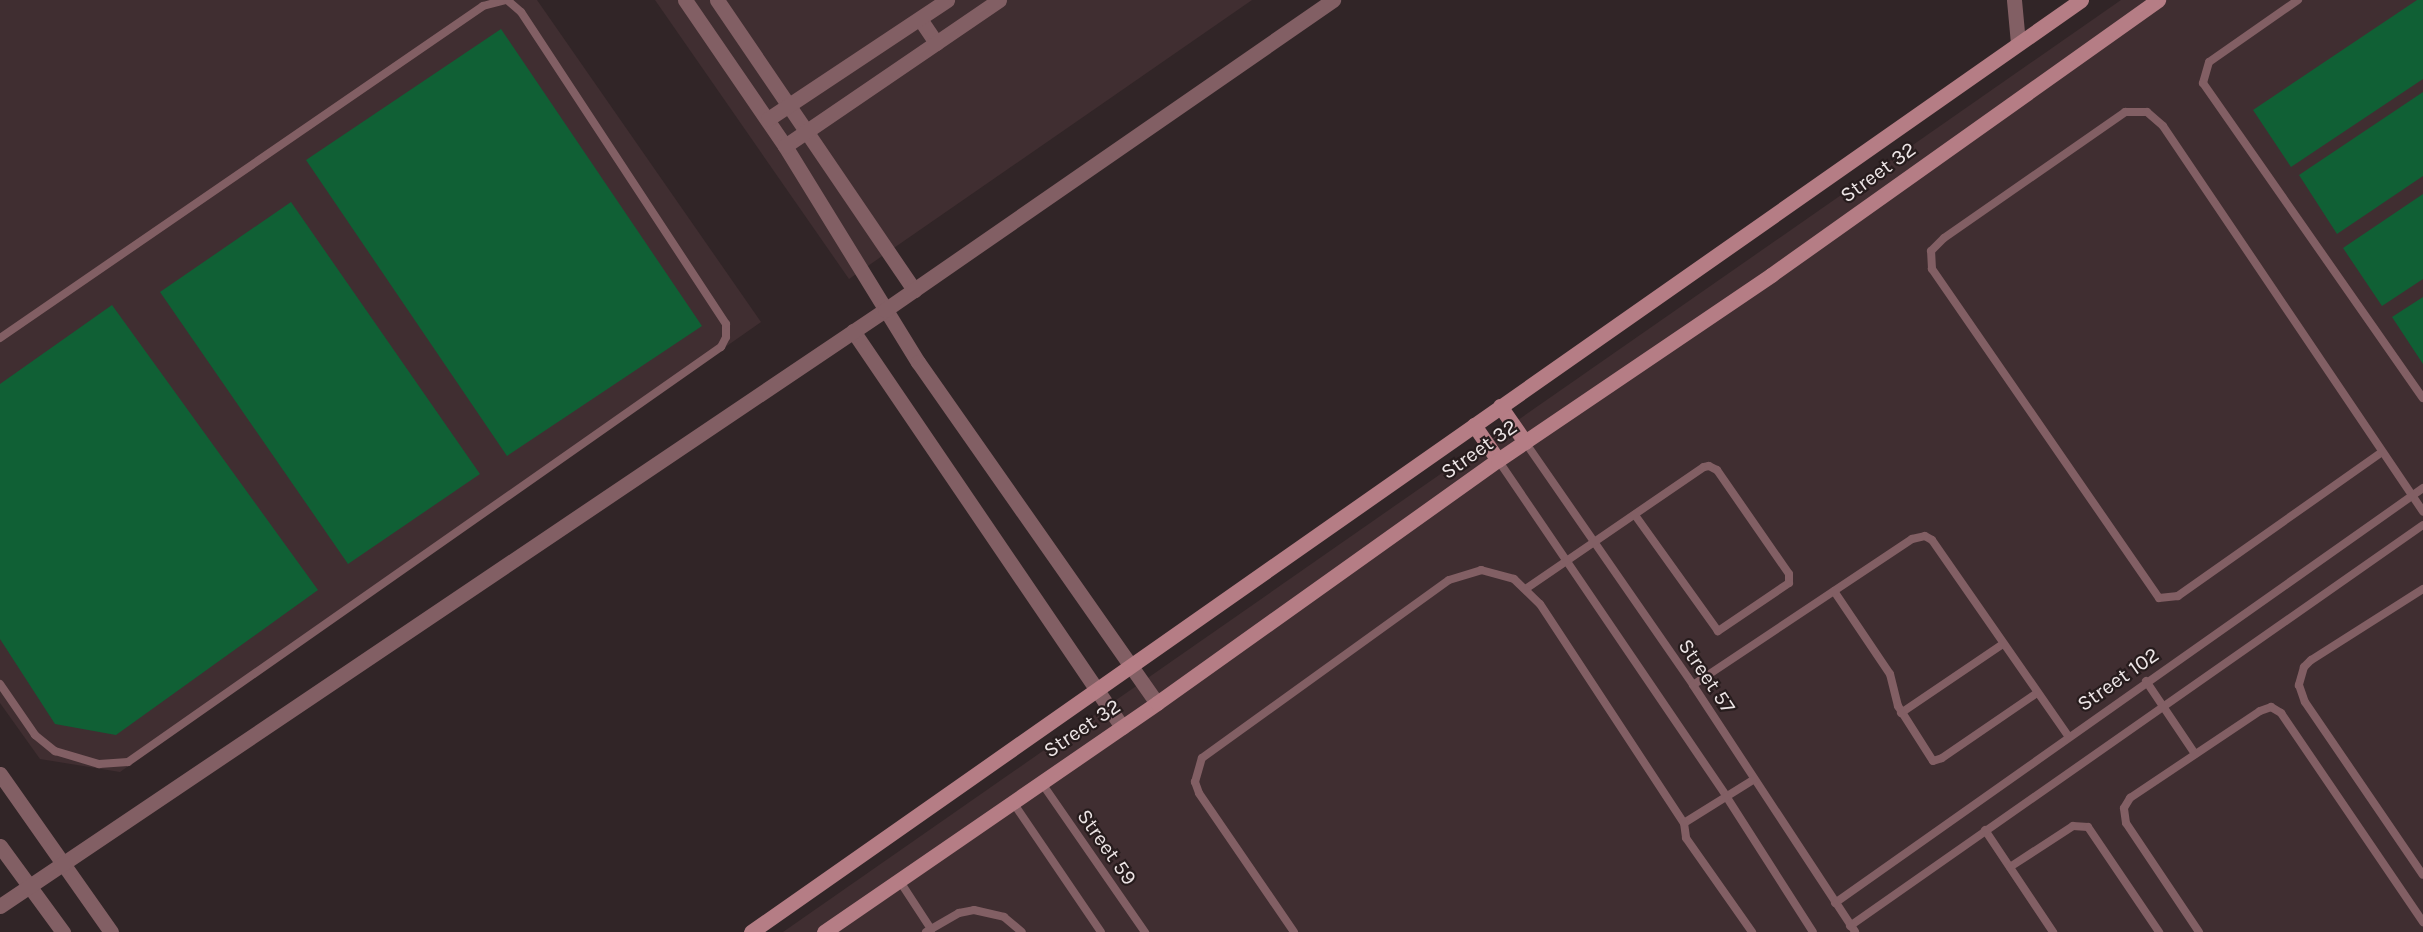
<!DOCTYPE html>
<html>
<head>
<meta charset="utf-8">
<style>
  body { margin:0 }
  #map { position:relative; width:2423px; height:932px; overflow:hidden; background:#312527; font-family:Karla,sans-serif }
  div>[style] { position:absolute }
  .built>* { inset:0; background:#402e31 }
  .building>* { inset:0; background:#106035 }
  .service>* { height:8px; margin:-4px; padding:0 4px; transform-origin:4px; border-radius:4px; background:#825f64 }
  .minor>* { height:15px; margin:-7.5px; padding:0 7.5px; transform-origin:7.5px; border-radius:7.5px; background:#825f64 }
  .secondary>* { height:15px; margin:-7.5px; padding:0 7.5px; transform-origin:7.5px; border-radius:7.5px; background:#b57d85 }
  span { translate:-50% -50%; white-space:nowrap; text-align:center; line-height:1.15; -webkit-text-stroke:4.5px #271c1d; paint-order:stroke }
  .street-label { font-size:21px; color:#ede5e6 }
</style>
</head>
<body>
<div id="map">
  <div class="built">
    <i style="clip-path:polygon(0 0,537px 0,761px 322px,120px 772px,40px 759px,0 703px)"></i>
    <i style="clip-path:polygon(655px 0,1252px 0,849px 279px)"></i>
    <i style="clip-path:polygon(2121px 0,2423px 0,2423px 932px,783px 932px)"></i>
  </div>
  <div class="building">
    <i style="clip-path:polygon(2417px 0,2423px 0,2423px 79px,2291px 167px,2253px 110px)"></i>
    <i style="clip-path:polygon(501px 29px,702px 326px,507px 456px,306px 160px)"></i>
    <i style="clip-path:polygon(2423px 92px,2423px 176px,2337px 234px,2299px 175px)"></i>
    <i style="clip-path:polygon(2423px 194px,2423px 279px,2382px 306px,2343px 248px)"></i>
    <i style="clip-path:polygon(291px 202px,480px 474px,348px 564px,160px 292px)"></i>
    <i style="clip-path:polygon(2423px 297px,2423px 364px,2392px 317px)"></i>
    <i style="clip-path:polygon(112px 305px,318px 590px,116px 735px,55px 724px,0 639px,0 384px)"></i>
  </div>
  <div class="service">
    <i style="left:2298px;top:0;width:108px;rotate:145.1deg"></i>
    <i style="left:2209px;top:62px;width:22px;rotate:106deg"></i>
    <i style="left:2203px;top:83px;width:384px;rotate:55.1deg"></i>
    <i style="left:0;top:338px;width:586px;rotate:-34.5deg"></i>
    <i style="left:483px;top:6px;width:23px;rotate:-15deg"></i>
    <i style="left:1525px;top:442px;width:295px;rotate:55.3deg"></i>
    <i style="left:1693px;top:685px;width:295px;rotate:56.7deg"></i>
    <i style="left:2382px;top:452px;width:250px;rotate:144.8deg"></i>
    <i style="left:2178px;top:596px;width:19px;rotate:174deg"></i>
    <i style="left:2159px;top:598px;width:400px;rotate:-124.6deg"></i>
    <i style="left:1932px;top:269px;width:18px;rotate:-93deg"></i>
    <i style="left:1931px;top:251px;width:18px;rotate:-45deg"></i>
    <i style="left:1944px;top:238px;width:221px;rotate:-34.8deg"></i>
    <i style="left:2125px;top:112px;width:22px"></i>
    <i style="left:2147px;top:112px;width:21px;rotate:41deg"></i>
    <i style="left:2163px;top:126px;width:465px;rotate:56deg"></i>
    <i style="left:1498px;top:460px;width:406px;rotate:55.8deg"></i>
    <i style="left:1726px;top:796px;width:161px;rotate:57.4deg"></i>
    <i style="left:1527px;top:588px;width:214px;rotate:-34.4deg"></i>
    <i style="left:1704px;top:467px;width:5px;rotate:-11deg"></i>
    <i style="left:1709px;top:466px;width:9px;rotate:27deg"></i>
    <i style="left:1717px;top:470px;width:126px;rotate:55.3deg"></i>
    <i style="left:1789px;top:574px;width:9px;rotate:90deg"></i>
    <i style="left:1789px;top:583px;width:86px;rotate:145.9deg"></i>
    <i style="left:1718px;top:631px;width:143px;rotate:-125.6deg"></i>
    <i style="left:2423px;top:589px;width:133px;rotate:147.6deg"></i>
    <i style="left:2311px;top:660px;width:10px;rotate:135deg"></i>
    <i style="left:2304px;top:667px;width:19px;rotate:106deg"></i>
    <i style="left:2299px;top:685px;width:18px;rotate:71deg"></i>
    <i style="left:2305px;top:702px;width:209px;rotate:55.7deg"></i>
    <i style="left:1834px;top:591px;width:100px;rotate:56deg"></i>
    <i style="left:1890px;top:674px;width:33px;rotate:76deg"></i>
    <i style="left:1898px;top:706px;width:65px;rotate:57.5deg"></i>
    <i style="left:1933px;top:761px;width:9px;rotate:-18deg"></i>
    <i style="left:1942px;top:758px;width:115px;rotate:-34.4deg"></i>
    <i style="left:2146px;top:681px;width:88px;rotate:56.1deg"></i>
    <i style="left:0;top:684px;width:62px;rotate:55.5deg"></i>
    <i style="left:35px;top:735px;width:26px;rotate:39deg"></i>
    <i style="left:55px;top:751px;width:46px;rotate:16.5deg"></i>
    <i style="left:99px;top:764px;width:29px;rotate:-4deg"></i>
    <i style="left:128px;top:762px;width:724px;rotate:-34.99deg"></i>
    <i style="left:721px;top:347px;width:11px;rotate:-63deg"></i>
    <i style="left:726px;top:337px;width:13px;rotate:-90deg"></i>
    <i style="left:726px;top:324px;width:373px;rotate:-123.3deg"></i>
    <i style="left:521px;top:12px;width:18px;rotate:-139deg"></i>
    <i style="left:1693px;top:685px;width:263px;rotate:-33.7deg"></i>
    <i style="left:1912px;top:539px;width:13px;rotate:-13deg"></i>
    <i style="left:1925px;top:536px;width:8px;rotate:30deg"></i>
    <i style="left:1932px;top:540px;width:239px;rotate:55.2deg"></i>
    <i style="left:1901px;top:713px;width:123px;rotate:-34.1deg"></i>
    <i style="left:1041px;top:782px;width:183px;rotate:55.3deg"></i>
    <i style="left:1012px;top:801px;width:158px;rotate:55.8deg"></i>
    <i style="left:1684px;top:823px;width:81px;rotate:-31.9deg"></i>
    <i style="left:1985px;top:830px;width:123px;rotate:56.3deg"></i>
    <i style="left:2010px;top:867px;width:75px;rotate:-33.1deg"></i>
    <i style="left:2073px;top:826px;width:15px;rotate:4deg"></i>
    <i style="left:2088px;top:827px;width:127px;rotate:55.9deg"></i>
    <i style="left:899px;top:880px;width:59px;rotate:56.9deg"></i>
    <i style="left:1835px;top:903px;width:720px;rotate:-35.21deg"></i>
    <i style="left:1850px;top:926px;width:699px;rotate:-34.99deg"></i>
    <i style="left:926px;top:932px;width:38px;rotate:-30deg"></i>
    <i style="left:959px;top:913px;width:15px;rotate:-11deg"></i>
    <i style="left:974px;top:910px;width:31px;rotate:13deg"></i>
    <i style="left:1004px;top:917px;width:23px;rotate:40deg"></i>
    <i style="left:1294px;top:932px;width:168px;rotate:-124.4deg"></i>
    <i style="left:1199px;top:793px;width:12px;rotate:-110deg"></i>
    <i style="left:1195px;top:782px;width:25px;rotate:-74deg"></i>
    <i style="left:1202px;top:758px;width:304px;rotate:-35.8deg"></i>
    <i style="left:1449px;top:580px;width:34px;rotate:-17deg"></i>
    <i style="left:1481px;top:570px;width:34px;rotate:15deg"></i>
    <i style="left:1514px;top:579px;width:36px;rotate:44deg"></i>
    <i style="left:1540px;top:604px;width:262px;rotate:56.7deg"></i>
    <i style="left:1684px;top:823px;width:15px;rotate:82deg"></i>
    <i style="left:1686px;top:838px;width:115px;rotate:54.9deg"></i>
    <i style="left:2199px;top:932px;width:131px;rotate:-123.8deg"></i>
    <i style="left:2126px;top:823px;width:15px;rotate:-98deg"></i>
    <i style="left:2124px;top:808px;width:12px;rotate:-59deg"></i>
    <i style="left:2130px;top:798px;width:156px;rotate:-33.8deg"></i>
    <i style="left:2260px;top:711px;width:12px;rotate:-20deg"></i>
    <i style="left:2271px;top:707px;width:12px;rotate:31deg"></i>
    <i style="left:2281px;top:713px;width:253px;rotate:55.8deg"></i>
  </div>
  <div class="minor">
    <i style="left:685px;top:0;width:177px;rotate:55.6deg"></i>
    <i style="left:785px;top:146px;width:254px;rotate:58.4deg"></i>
    <i style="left:918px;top:362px;width:416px;rotate:55deg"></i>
    <i style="left:717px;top:0;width:351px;rotate:55.8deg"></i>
    <i style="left:2014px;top:0;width:43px;rotate:84.7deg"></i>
    <i style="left:920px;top:19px;width:29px;rotate:56deg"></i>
    <i style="left:768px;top:119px;width:215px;rotate:-33.6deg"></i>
    <i style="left:785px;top:146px;width:259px;rotate:-34.3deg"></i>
    <i style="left:853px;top:331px;width:479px;rotate:55.8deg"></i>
    <i style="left:0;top:774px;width:193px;rotate:54.9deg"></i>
    <i style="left:0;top:846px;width:107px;rotate:53.8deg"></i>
    <i style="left:0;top:906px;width:1067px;rotate:-33.96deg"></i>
    <i style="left:885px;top:310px;width:545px;rotate:-34.68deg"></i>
  </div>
  <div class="secondary">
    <i style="left:1500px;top:406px;width:44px;rotate:55.2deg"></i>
    <i style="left:1474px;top:425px;width:42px;rotate:55.6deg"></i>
    <i style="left:751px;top:932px;width:1624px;rotate:-35.02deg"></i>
    <i style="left:824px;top:932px;width:404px;rotate:-34.5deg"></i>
    <i style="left:1157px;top:703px;width:419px;rotate:-35.5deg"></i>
    <i style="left:1498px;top:460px;width:330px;rotate:-34.1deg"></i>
    <i style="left:1771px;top:275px;width:475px;rotate:-35.4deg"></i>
  </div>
  <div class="street-label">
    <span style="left:1878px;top:172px;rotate:-36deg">Street 32</span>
    <span style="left:1479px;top:449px;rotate:-35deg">Street 32</span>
    <span style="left:1707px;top:676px;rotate:56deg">Street 57</span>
    <span style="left:2118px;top:679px;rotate:-35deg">Street 102</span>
    <span style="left:1082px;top:728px;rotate:-34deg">Street 32</span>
    <span style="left:1107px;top:847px;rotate:55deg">Street 59</span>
  </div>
</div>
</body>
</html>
